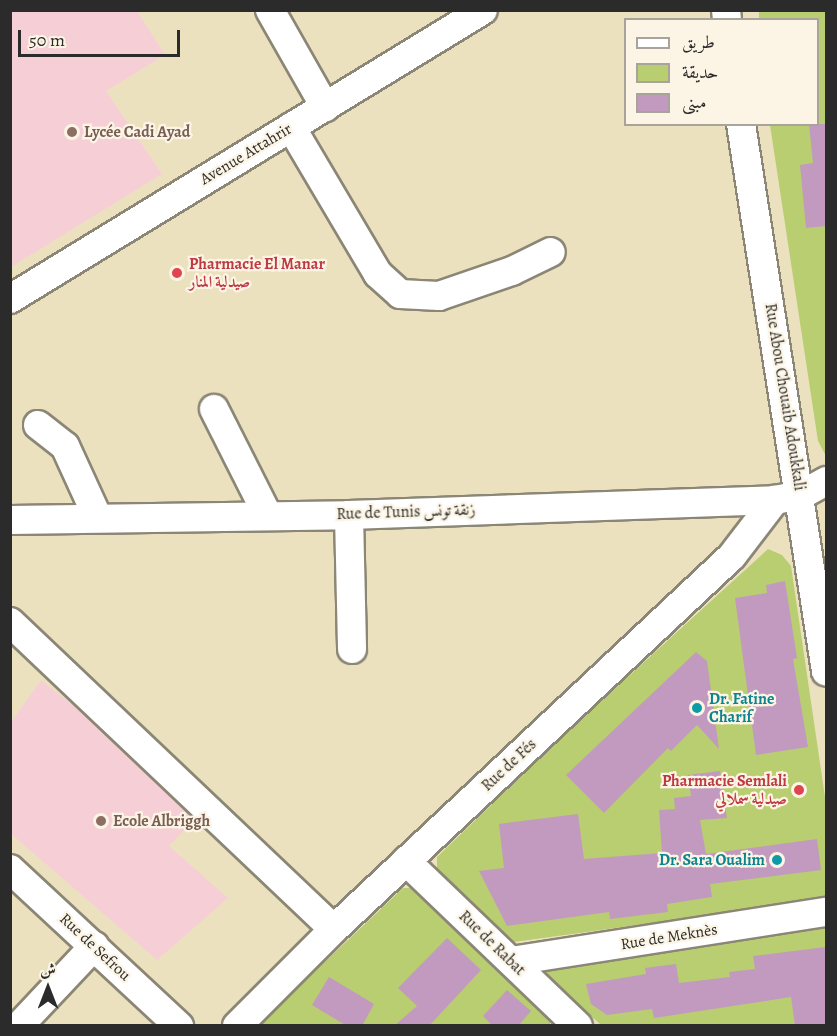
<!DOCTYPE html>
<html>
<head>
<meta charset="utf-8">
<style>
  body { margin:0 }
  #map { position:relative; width:837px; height:1036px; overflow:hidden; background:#ebe1bf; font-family:Alegreya,Amiri,serif }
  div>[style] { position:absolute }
  .built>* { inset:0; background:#f6cfd6 }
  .green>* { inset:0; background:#b9cd71 }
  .building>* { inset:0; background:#c29abf }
  .roads { filter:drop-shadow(2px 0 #8b8675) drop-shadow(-2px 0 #8b8675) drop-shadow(0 2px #8b8675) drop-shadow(0 -2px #8b8675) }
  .minor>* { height:28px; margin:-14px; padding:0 14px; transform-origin:14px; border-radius:14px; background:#fff }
  .dots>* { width:16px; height:16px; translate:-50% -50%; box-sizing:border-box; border:3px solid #fcf5e5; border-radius:50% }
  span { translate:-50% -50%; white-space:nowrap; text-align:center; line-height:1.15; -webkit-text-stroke:4.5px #fcf5e5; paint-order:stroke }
  .education-label { font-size:16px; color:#785e54; font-weight:700 }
  .left { translate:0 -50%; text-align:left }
  .street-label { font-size:16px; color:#2b2b2b }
  .health-label { font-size:16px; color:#be3a42; font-weight:700 }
  .right { translate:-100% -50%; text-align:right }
  .culture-label { font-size:16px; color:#0d838f; font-weight:700 }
  .frame { position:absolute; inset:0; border:12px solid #2b2b2b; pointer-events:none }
  .legend { position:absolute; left:624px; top:18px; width:195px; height:108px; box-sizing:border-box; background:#fcf5e5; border:2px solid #a8a49b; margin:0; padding:8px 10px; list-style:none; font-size:18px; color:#2b2b2b }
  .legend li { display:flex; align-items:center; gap:12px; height:30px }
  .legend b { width:30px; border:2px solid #a8a49b }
  .north { position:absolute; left:18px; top:958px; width:60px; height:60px; -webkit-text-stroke:4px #fcf5e5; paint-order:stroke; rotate:0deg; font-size:16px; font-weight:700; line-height:24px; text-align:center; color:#2b2b2b }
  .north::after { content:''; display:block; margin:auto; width:21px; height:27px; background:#2b2b2b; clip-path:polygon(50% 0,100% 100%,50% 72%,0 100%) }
  .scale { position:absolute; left:18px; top:30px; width:162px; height:27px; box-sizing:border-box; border:3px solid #2b2b2b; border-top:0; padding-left:8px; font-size:18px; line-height:21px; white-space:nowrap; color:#2b2b2b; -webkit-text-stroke:4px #fcf5e5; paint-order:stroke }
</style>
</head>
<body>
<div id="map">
  <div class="built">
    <i style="clip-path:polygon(11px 10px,137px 11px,165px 55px,106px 91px,162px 174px,11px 267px)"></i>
    <i style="clip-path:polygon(41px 680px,204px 809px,169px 846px,228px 898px,157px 960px,11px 834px,11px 722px)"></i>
  </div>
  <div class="green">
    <i style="clip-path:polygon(759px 11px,826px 11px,826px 456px,818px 441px,770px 125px,818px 124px,818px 20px,759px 19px)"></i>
    <i style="clip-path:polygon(768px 549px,782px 555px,791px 566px,826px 804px,826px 899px,514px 942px,437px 873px,437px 857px,564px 735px)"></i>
    <i style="clip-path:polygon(403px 888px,415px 888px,551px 1014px,550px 1026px,257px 1026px)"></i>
    <i style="clip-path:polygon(826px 923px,826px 1025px,601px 1025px,545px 973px,551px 965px)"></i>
  </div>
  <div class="building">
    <i style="clip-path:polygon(809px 124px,826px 124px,826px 226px,806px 228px,800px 165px,813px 163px)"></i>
    <i style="clip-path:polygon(785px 581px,797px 658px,793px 659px,808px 747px,756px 755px,735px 598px,767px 593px,766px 585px)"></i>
    <i style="clip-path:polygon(696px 652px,707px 661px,719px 749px,697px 725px,671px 751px,668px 748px,604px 813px,566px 775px)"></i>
    <i style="clip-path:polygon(720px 771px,727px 818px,700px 820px,706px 854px,817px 839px,821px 870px,710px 884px,712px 897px,667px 904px,668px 912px,610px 919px,609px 912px,507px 926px,479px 871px,504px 868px,499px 824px,578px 814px,584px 859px,662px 853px,659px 810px,675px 809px,674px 798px,691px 796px,688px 775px)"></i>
    <i style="clip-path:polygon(447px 938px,481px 970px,429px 1026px,394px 1026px,417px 1006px,398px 988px)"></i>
    <i style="clip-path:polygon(826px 947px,826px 1026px,795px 1026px,791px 997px,654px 1018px,652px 1009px,607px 1015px,591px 1004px,586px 984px,646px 974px,645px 968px,676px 964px,679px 983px,730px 977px,729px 972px,755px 969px,753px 956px)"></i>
    <i style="clip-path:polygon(329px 977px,374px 1004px,362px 1026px,347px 1026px,312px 1005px)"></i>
    <i style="clip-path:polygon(507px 990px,531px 1011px,518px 1026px,493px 1026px,483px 1016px)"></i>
  </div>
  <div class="roads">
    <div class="minor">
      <i style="left:270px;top:10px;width:112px;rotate:60.4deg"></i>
      <i style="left:726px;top:10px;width:10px;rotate:84deg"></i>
      <i style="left:741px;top:124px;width:554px;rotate:81.17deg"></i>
      <i style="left:291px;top:127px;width:171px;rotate:59.4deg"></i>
      <i style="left:378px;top:274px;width:30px;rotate:42deg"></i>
      <i style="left:400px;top:294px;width:39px;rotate:3deg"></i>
      <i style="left:439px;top:296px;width:77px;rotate:-18.9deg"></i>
      <i style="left:512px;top:271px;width:43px;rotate:-26deg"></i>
      <i style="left:10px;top:299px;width:554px;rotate:-31.42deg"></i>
      <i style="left:214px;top:409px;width:118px;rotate:63.2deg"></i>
      <i style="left:38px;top:425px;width:34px;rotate:38deg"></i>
      <i style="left:65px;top:446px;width:79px;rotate:65.4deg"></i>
      <i style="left:349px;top:515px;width:134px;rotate:88.7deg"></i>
      <i style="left:10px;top:520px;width:339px;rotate:-0.8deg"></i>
      <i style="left:349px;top:515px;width:426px;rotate:-2deg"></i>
      <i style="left:775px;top:500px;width:26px;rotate:-11deg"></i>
      <i style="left:801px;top:495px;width:29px;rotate:-29deg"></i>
      <i style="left:10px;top:622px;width:446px;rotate:43.5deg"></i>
      <i style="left:406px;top:861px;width:238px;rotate:43.8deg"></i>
      <i style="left:10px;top:869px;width:231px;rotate:42.9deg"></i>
      <i style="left:512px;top:961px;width:318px;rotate:-8.9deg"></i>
      <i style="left:19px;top:1026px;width:110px;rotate:-46.8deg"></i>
      <i style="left:237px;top:1026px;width:137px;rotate:-45deg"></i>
      <i style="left:334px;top:929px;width:545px;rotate:-43.14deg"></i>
      <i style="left:732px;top:556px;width:71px;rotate:-52.5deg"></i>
    </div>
  </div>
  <div class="dots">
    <i style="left:72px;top:132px;background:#8d6e63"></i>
    <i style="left:177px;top:273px;background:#e0444e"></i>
    <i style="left:697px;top:708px;background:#0f9aa8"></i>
    <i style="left:799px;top:790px;background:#e0444e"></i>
    <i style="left:101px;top:821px;background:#8d6e63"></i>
    <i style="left:777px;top:860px;background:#0f9aa8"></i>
  </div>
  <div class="education-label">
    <span class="left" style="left:84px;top:132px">Lycée Cadi Ayad</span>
    <span class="left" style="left:113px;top:821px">Ecole Albriggh</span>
  </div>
  <div class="street-label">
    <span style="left:246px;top:154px;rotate:-31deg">Avenue Attahrir</span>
    <span style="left:785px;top:397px;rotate:81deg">Rue Abou Chouaib Adoukkali</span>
    <span style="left:406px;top:512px;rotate:-2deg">Rue de Tunis زنقة تونس</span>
    <span style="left:509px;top:765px;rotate:-43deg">Rue de Fés</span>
    <span style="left:669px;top:937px;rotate:-9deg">Rue de Meknès</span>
    <span style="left:492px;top:943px;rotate:44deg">Rue de Rabat</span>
    <span style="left:95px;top:947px;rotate:43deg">Rue de Sefrou</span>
  </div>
  <div class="health-label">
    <span class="left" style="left:189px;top:273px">Pharmacie El Manar<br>صيدلية المنار</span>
    <span class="right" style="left:787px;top:790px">Pharmacie Semlali<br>صيدلية سملالي</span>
  </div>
  <div class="culture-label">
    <span class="left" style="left:709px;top:708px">Dr. Fatine<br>Charif</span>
    <span class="right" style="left:765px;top:860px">Dr. Sara Oualim</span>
  </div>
  <div class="frame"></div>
  <ul class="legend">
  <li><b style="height:8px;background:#fff"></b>طريق</li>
  <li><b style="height:16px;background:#b9cd71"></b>حديقة</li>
  <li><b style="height:16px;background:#c29abf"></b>مبنى</li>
  </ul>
  <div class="north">ش</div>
  <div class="scale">50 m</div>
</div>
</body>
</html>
